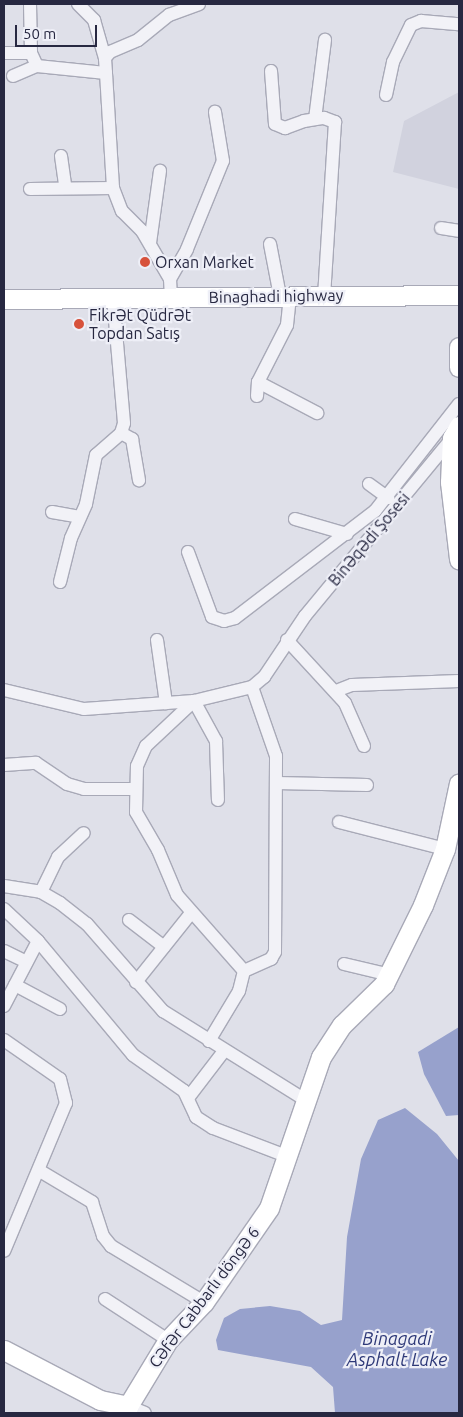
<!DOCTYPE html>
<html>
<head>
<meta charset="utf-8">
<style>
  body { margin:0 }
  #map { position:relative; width:463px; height:1417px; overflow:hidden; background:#dfe0e9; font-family:Ubuntu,sans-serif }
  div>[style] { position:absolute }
  .built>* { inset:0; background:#d1d2de }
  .water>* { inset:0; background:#97a1cc }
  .roads { filter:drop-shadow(1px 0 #a8a9b7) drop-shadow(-1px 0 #a8a9b7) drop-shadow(0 1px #a8a9b7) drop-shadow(0 -1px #a8a9b7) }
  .street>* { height:12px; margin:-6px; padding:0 6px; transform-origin:6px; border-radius:6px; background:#f2f2f7 }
  .secondary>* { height:19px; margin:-9.5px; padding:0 9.5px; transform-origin:9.5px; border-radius:9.5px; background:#fff }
  .dots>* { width:14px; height:14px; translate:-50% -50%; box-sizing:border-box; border:2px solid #eeeff7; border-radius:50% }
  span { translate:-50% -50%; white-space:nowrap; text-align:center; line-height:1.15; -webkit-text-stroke:4.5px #eeeff7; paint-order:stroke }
  .poi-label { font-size:16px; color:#272841 }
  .left { translate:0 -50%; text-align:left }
  .street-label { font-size:16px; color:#272841 }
  .water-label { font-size:18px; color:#2e3978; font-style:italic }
  .frame { position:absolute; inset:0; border:5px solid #272841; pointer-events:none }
  .scale { position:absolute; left:15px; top:25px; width:82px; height:22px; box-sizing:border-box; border:2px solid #272841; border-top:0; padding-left:6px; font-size:15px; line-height:18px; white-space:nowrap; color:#272841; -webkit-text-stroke:4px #eeeff7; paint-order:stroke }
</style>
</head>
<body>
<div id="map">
  <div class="built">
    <i style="clip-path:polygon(459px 92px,459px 189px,393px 172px,404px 121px)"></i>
  </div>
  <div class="water">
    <i style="clip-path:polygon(459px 1027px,459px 1115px,446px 1116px,424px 1074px,418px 1052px)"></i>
    <i style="clip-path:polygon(405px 1108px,437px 1134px,459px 1161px,459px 1413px,335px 1413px,333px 1387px,311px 1367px,218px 1350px,216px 1340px,224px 1318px,240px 1309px,270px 1306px,300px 1311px,321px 1325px,342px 1320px,347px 1237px,361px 1159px,378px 1120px)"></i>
  </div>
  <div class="roads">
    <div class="street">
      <i style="left:30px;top:4px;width:49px;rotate:88.8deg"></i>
      <i style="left:31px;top:53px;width:14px;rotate:65deg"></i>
      <i style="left:37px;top:66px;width:69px;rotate:5.8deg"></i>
      <i style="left:106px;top:73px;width:115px;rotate:86.5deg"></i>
      <i style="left:113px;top:188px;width:25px;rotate:69deg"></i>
      <i style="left:122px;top:211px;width:28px;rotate:45deg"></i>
      <i style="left:142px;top:231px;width:56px;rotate:59.7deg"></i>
      <i style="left:170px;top:279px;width:18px;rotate:87deg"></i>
      <i style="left:78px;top:4px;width:23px;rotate:45deg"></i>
      <i style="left:94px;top:20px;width:40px;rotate:74deg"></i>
      <i style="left:4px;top:53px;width:27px"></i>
      <i style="left:271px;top:71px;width:53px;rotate:85.7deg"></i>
      <i style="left:275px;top:124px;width:11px;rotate:22deg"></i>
      <i style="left:285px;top:128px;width:20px;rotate:-20deg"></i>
      <i style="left:304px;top:121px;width:20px;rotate:-9deg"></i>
      <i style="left:324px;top:118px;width:12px;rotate:20deg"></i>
      <i style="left:335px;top:122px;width:173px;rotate:93.6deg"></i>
      <i style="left:106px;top:73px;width:15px;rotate:-94deg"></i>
      <i style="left:105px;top:58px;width:8px;rotate:-50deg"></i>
      <i style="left:110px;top:52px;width:30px;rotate:-23deg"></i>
      <i style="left:138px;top:40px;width:40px;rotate:-39deg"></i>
      <i style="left:169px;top:15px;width:32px;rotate:-20deg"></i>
      <i style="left:13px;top:76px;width:26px;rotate:-23deg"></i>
      <i style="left:386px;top:95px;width:34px;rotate:-78deg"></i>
      <i style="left:393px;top:62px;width:41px;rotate:-64.1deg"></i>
      <i style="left:411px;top:25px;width:11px;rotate:-22deg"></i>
      <i style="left:421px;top:21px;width:38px;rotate:5deg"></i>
      <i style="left:315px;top:119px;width:80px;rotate:-82.8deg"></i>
      <i style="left:61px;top:156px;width:30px;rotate:82deg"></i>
      <i style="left:30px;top:189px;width:83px;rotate:-0.7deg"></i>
      <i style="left:441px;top:228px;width:18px;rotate:9deg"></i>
      <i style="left:150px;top:243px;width:73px;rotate:-82.1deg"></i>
      <i style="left:270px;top:244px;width:53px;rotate:79.1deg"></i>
      <i style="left:170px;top:279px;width:34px;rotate:-60deg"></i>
      <i style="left:187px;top:249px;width:95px;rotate:-67.8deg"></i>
      <i style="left:223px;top:161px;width:50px;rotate:-99.3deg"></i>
      <i style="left:258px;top:382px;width:67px;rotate:27.7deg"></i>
      <i style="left:257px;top:396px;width:14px;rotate:-86deg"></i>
      <i style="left:258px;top:382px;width:64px;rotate:-63deg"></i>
      <i style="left:287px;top:325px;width:29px;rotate:-84deg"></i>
      <i style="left:121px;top:433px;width:13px;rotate:29deg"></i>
      <i style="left:132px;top:439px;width:42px;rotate:80.3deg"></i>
      <i style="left:369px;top:484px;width:24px;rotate:36deg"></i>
      <i style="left:52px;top:512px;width:28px;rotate:10deg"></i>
      <i style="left:295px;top:519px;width:54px;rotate:16.1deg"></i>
      <i style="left:188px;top:552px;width:69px;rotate:69.7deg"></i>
      <i style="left:212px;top:617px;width:13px;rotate:18deg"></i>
      <i style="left:224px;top:621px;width:11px;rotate:-15deg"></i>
      <i style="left:235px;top:618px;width:176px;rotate:-37.4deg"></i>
      <i style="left:375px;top:511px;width:136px;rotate:-51.9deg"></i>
      <i style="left:60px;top:582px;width:45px;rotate:-76deg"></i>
      <i style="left:71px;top:538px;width:37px;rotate:-66deg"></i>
      <i style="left:86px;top:504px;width:50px;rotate:-78.5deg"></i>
      <i style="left:96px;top:455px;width:33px;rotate:-41deg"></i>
      <i style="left:121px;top:433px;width:10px;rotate:-73deg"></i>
      <i style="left:124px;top:423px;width:125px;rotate:-95deg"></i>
      <i style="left:157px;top:640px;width:64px;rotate:81.9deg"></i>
      <i style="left:287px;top:640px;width:86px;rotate:47.4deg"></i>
      <i style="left:345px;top:703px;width:47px;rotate:66.2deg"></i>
      <i style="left:4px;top:690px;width:82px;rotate:13.4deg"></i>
      <i style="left:84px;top:709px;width:110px;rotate:-4.2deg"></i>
      <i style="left:194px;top:701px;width:60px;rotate:-13.6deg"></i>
      <i style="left:252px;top:687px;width:16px;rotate:-40deg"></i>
      <i style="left:264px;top:677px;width:73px;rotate:-56.1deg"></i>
      <i style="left:305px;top:616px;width:231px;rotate:-50.4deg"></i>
      <i style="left:336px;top:691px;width:17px;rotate:-21deg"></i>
      <i style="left:352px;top:685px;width:107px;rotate:-2.1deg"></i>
      <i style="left:4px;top:765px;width:32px;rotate:-4deg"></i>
      <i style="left:36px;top:763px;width:37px;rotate:34deg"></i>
      <i style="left:67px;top:784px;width:18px;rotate:16deg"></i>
      <i style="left:84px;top:789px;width:51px"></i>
      <i style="left:277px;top:783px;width:90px;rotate:1.3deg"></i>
      <i style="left:339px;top:822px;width:109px;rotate:14.3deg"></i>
      <i style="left:4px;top:886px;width:37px;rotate:9deg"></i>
      <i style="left:41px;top:892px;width:22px;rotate:30deg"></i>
      <i style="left:60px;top:903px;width:34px;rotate:38deg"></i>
      <i style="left:87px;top:924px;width:116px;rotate:48.9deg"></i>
      <i style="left:163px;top:1011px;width:166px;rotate:32deg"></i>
      <i style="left:41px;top:892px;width:39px;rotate:-64deg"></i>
      <i style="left:58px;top:857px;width:35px;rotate:-43deg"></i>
      <i style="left:4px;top:909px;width:47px;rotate:43.3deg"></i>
      <i style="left:129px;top:920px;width:44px;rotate:37.6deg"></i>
      <i style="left:4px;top:951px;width:25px;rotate:26deg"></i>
      <i style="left:344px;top:964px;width:47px;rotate:13.4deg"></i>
      <i style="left:244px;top:971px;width:30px;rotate:-24deg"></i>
      <i style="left:271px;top:959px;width:8px;rotate:-60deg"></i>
      <i style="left:275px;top:952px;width:196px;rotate:-89.7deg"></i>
      <i style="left:276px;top:756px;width:73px;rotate:-109.2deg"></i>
      <i style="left:136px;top:982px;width:88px;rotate:-51.4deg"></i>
      <i style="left:15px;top:985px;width:51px;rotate:28.1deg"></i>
      <i style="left:4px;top:1006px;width:73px;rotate:-62.4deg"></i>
      <i style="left:38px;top:941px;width:148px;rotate:50.2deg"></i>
      <i style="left:133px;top:1055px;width:62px;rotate:35.2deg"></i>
      <i style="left:184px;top:1091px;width:29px;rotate:65deg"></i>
      <i style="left:196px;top:1117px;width:20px;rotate:33deg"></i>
      <i style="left:213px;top:1128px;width:78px;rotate:21deg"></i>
      <i style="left:4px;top:1040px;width:68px;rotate:34.9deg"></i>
      <i style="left:60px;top:1079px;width:25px;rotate:76deg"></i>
      <i style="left:66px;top:1103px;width:160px;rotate:112.7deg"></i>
      <i style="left:209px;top:1041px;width:58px;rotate:-59deg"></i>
      <i style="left:239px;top:991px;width:21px;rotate:-76deg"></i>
      <i style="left:244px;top:971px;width:101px;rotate:-131.4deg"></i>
      <i style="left:177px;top:895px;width:49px;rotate:-112.9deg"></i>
      <i style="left:158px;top:850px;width:44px;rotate:-120.1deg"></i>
      <i style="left:136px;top:812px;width:46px;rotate:-88.8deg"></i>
      <i style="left:137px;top:766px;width:22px;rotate:-66deg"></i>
      <i style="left:146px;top:746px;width:66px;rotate:-43.2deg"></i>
      <i style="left:194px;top:701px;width:46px;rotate:61.2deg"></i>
      <i style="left:216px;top:741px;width:59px;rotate:88.1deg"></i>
      <i style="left:188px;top:1098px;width:59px;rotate:-52.5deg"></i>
      <i style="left:40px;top:1171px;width:61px;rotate:30.8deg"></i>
      <i style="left:92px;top:1202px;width:36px;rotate:72deg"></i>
      <i style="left:103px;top:1236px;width:13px;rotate:51deg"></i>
      <i style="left:111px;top:1246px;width:109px;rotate:31.1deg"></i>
      <i style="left:105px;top:1299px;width:75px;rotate:33.1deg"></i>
      <i style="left:125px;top:1411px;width:6px;rotate:-59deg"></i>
      <i style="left:128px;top:1406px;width:18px;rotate:22deg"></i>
    </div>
    <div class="secondary">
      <i style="left:4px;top:299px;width:455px;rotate:-0.5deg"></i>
      <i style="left:459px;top:347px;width:20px;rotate:90deg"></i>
      <i style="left:459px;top:426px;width:14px;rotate:120deg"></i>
      <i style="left:452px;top:438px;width:44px;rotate:92.6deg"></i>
      <i style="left:450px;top:482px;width:78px;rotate:83.3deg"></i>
      <i style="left:4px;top:1350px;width:108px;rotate:27.5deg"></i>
      <i style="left:100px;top:1400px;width:29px;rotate:12deg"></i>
      <i style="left:128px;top:1406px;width:77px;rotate:-58.8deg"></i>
      <i style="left:168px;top:1340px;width:52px;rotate:-46.5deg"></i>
      <i style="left:204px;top:1302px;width:114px;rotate:-55.3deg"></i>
      <i style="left:269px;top:1208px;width:160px;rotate:-71deg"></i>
      <i style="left:321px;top:1057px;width:38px;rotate:-57deg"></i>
      <i style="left:342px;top:1025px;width:59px;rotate:-44.3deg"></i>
      <i style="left:384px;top:984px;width:88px;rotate:-63.7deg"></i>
      <i style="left:423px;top:905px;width:60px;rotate:-68.6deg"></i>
      <i style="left:445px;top:849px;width:67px;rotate:-78deg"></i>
    </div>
  </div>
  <div class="dots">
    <i style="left:145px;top:262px;background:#d7523b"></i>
    <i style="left:79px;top:324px;background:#d7523b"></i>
  </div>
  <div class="poi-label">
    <span class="left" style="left:155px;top:262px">Orxan Market</span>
    <span class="left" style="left:89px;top:324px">Fikrət Qüdrət<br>Topdan Satış</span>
  </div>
  <div class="street-label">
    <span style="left:276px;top:296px;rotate:-1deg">Binaghadi highway</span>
    <span style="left:369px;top:539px;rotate:-50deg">Binəqədi Şosesi</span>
    <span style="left:204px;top:1297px;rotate:-53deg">Cəfər Cabbarlı döngə 6</span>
  </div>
  <div class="water-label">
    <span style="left:397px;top:1349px">Binagadi<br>Asphalt Lake</span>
  </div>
  <div class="frame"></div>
  <div class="scale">50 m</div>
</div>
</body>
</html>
